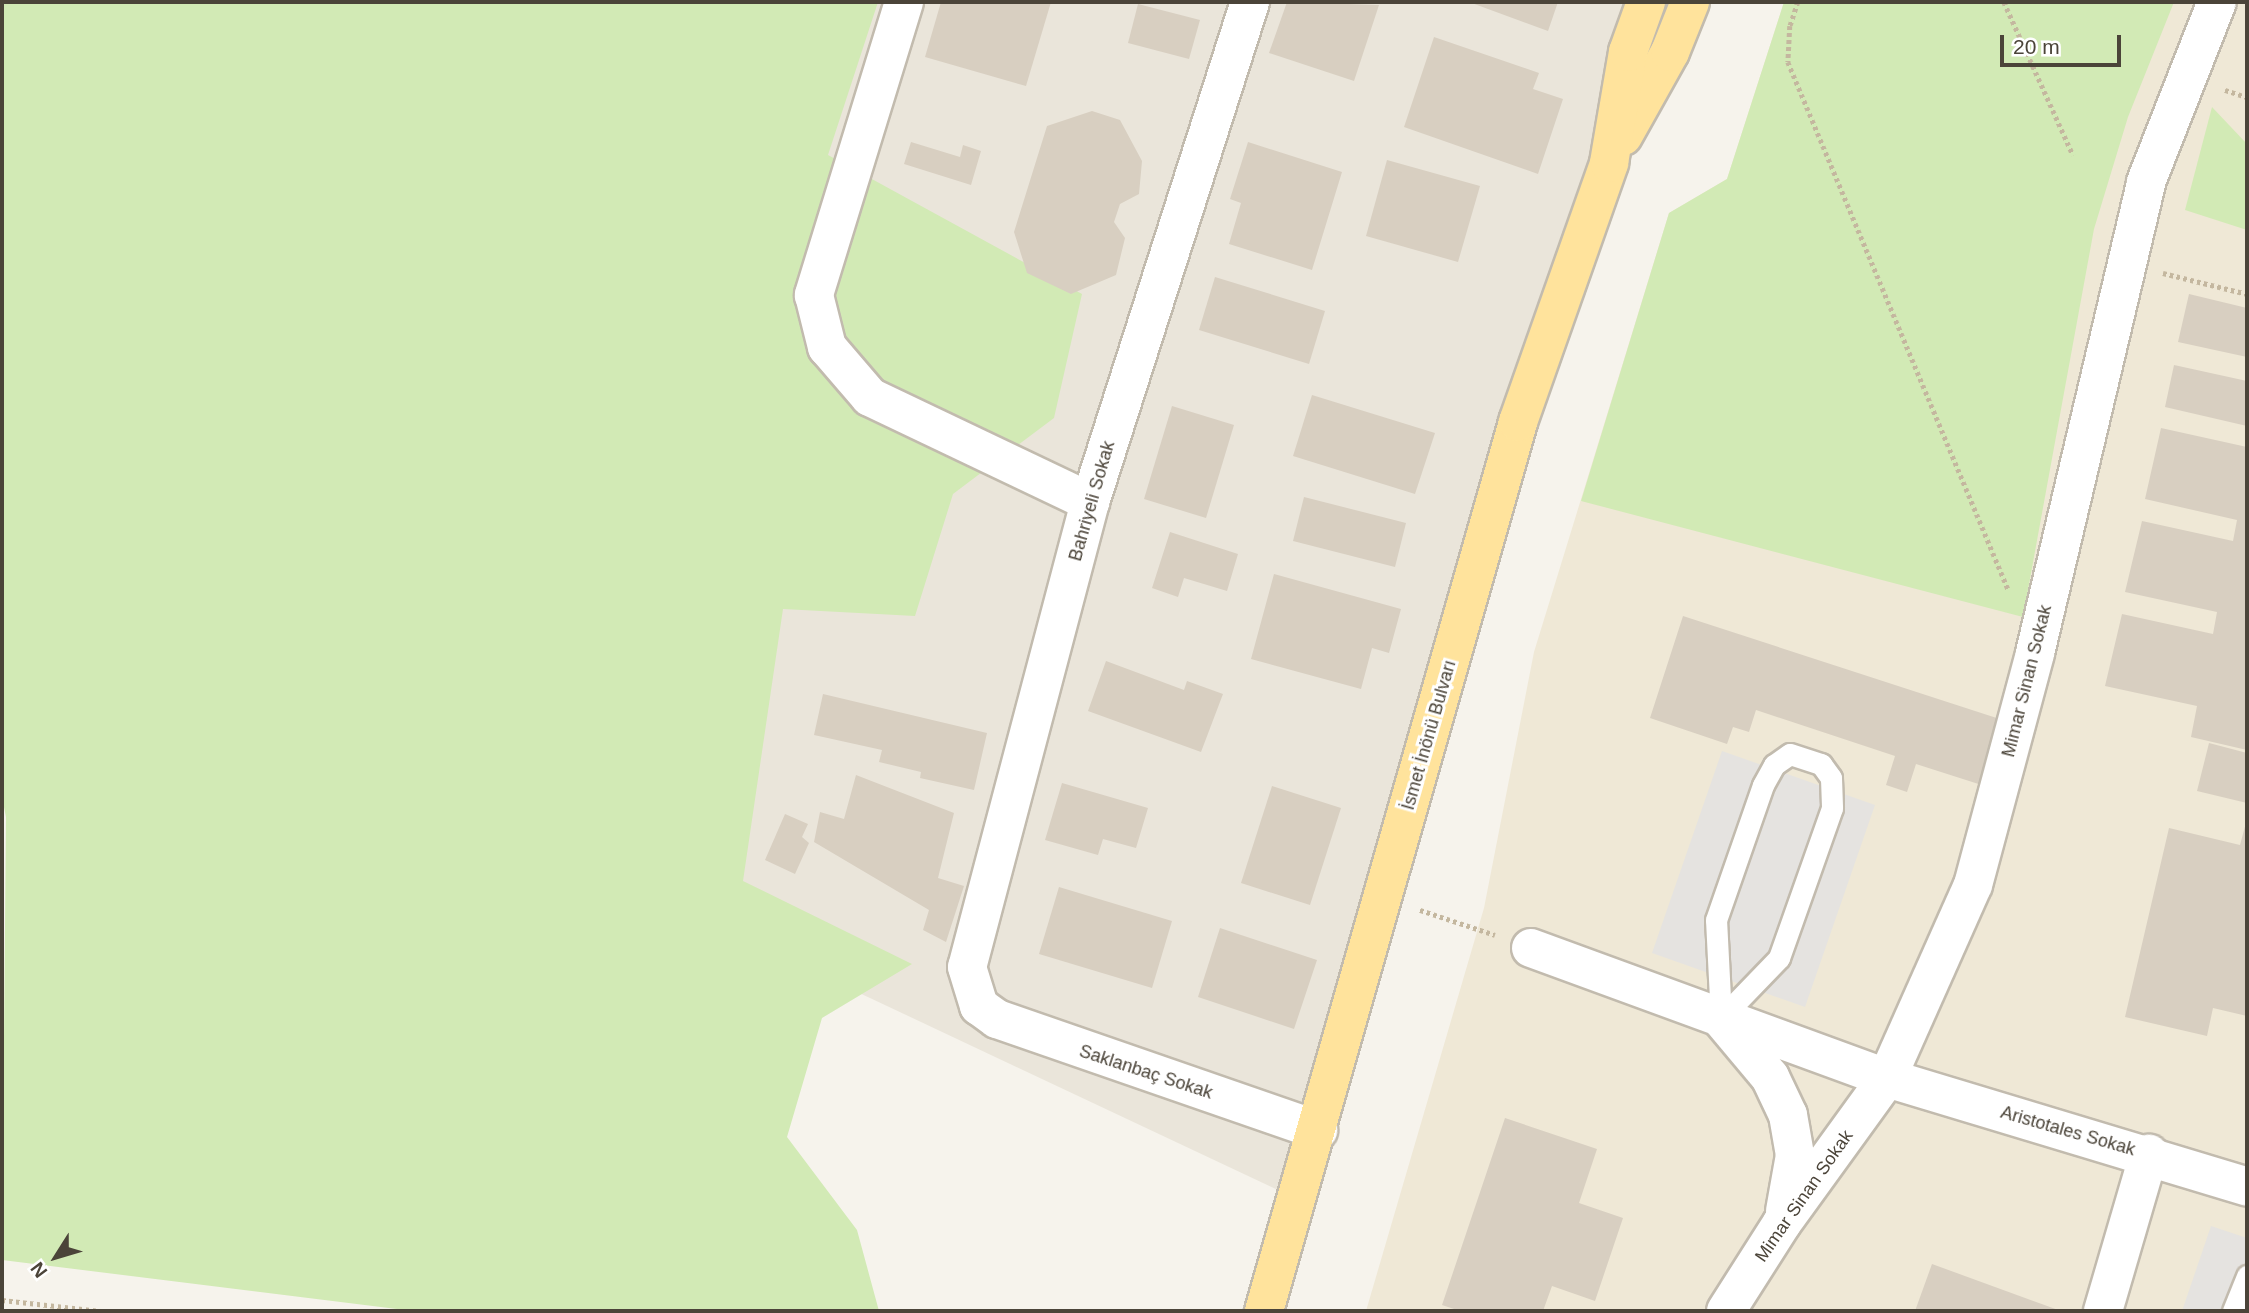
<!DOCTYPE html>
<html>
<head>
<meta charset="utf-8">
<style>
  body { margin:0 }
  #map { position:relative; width:2249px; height:1313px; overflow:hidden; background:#f6f3ec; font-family:Helvetica,sans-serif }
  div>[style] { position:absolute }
  .residential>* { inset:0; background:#eae5da }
  .education>* { inset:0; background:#efe8d6 }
  .green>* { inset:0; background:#d2eab5 }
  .parking>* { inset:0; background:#e5e3e0 }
  .building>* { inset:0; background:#d8cfc1 }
  .path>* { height:4.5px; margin-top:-2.25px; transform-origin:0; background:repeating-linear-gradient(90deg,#c4b79f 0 3.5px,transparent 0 7px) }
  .roads { filter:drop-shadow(2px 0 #c2bbae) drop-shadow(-2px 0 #c2bbae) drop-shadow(0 2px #c2bbae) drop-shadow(0 -2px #c2bbae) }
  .lane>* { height:21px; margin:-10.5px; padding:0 10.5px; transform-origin:10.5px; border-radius:10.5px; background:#fff }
  .street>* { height:38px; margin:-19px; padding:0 19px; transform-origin:19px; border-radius:19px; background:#fff }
  .primary>* { height:38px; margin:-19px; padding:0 19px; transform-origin:19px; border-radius:19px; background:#ffe39c }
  span { translate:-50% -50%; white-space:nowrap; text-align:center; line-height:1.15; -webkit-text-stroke:6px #fff; paint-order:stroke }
  .street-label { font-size:18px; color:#4b4439 }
  .frame { position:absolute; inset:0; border:4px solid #4b4439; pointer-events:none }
  .north { position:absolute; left:21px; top:1222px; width:70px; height:70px; -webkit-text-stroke:5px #fff; paint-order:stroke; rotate:233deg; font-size:19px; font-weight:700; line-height:28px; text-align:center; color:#4b4439 }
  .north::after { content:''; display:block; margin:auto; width:24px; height:32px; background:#4b4439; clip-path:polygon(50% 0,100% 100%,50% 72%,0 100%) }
  .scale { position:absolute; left:2000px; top:35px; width:121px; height:32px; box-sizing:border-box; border:4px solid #4b4439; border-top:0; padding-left:9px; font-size:21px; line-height:24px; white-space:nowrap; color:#4b4439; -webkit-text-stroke:5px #fff; paint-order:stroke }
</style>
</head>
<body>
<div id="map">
  <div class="residential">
    <i style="clip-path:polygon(781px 2px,1654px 2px,1297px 1199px,630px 885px)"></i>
  </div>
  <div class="education">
    <i style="clip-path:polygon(1784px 2px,2247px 2px,2247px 1311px,1366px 1311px,1484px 908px,1534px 652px,1669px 213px,1727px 179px)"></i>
  </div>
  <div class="green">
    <i style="clip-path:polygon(2px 2px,878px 2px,828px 155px,1082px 294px,1054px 418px,953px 494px,915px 616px,783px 609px,743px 881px,912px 964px,822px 1018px,787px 1137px,857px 1230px,879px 1311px,413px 1311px,2px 1260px,6px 817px,2px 797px)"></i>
    <i style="clip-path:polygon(1784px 2px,2174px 2px,2128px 117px,2094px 229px,2023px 617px,1581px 501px,1669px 213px,1727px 179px)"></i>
    <i style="clip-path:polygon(2212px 107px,2247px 144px,2247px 230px,2185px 210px)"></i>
  </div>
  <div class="parking">
    <i style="clip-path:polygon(1722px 751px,1875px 805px,1805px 1007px,1652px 953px)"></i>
    <i style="clip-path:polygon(2211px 1226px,2247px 1238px,2247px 1311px,2182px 1311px)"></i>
  </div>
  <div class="building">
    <i style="clip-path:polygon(941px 2px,1051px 2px,1026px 86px,925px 57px)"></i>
    <i style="clip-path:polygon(1287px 2px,1379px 5px,1354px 81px,1269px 53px)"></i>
    <i style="clip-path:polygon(1469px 2px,1558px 2px,1548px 31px)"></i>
    <i style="clip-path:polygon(1138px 4px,1200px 20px,1189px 59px,1128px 43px)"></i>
    <i style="clip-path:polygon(1434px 37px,1539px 73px,1533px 89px,1563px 99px,1538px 174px,1404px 127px)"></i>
    <i style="clip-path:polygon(1092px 111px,1120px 120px,1142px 161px,1139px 194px,1120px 204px,1114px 222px,1125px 238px,1116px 275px,1071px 294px,1027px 273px,1014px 232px,1047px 126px)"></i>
    <i style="clip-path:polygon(911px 142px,960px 157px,963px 145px,981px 151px,971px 185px,904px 164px)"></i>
    <i style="clip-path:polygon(1248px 142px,1342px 172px,1312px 270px,1229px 244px,1241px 203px,1230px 199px)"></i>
    <i style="clip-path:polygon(1387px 160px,1480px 186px,1458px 262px,1366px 236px)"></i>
    <i style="clip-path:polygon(1215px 277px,1325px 311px,1309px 364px,1199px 330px)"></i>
    <i style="clip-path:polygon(2189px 294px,2247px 308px,2247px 357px,2178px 342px)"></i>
    <i style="clip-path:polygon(2174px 365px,2247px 381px,2247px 426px,2165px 407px)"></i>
    <i style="clip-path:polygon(1312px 395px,1435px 433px,1415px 494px,1293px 456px)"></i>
    <i style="clip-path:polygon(1172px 406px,1234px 425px,1206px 518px,1144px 499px)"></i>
    <i style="clip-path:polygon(2161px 428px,2247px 447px,2247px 750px,2191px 737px,2197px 706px,2105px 686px,2122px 614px,2213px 634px,2217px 612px,2125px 592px,2142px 521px,2233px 541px,2237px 520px,2145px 499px)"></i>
    <i style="clip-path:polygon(1304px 497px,1406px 523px,1395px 567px,1293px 541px)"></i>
    <i style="clip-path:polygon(1170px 532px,1238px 554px,1227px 591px,1184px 578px,1178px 597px,1152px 588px)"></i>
    <i style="clip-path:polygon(1274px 574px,1401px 609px,1389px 653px,1372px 648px,1361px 689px,1251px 659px)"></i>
    <i style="clip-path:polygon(1683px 616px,2012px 723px,1991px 788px,1916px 764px,1907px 792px,1886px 785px,1895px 756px,1756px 710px,1749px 732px,1733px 727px,1727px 744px,1650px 718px)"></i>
    <i style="clip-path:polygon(1106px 661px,1184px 690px,1187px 681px,1223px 694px,1201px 752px,1088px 711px)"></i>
    <i style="clip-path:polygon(823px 694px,987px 733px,974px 790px,920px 778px,921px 772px,879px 762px,882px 750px,814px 735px)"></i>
    <i style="clip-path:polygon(2209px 743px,2247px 753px,2247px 803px,2197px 791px)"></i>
    <i style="clip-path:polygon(856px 775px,954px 813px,938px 878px,964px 886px,946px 942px,923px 930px,929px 910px,814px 842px,820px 812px,844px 819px)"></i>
    <i style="clip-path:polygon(1062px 783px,1148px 808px,1136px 848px,1103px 839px,1098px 855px,1045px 840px)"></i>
    <i style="clip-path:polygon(1272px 786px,1341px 808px,1310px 905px,1241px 883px)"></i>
    <i style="clip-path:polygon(785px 814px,808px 824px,802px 837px,809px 843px,795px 874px,765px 860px)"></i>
    <i style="clip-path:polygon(2247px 819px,2247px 1016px,2213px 1008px,2207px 1036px,2125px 1017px,2169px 828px,2240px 845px)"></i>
    <i style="clip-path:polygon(1059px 887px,1172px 921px,1152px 988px,1039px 954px)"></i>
    <i style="clip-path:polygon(1220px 928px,1317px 960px,1294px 1029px,1198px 997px)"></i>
    <i style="clip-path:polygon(1505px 1118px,1597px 1149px,1579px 1203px,1623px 1218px,1595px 1301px,1552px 1286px,1543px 1311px,1460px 1311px,1442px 1305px)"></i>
    <i style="clip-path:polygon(1932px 1264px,2061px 1311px,1915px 1311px)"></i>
  </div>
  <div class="path">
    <i style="left:1798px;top:2px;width:25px;rotate:108deg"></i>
    <i style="left:1790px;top:26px;width:36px;rotate:93deg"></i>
    <i style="left:1788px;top:62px;width:571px;rotate:67.34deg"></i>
    <i style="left:2004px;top:2px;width:168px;rotate:65.7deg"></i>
    <i style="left:2225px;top:90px;width:23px;rotate:18deg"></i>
    <i style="left:2163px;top:273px;width:87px;rotate:14deg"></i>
    <i style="left:1420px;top:910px;width:79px;rotate:18.4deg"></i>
    <i style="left:2px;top:1300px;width:99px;rotate:6.4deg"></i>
  </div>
  <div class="roads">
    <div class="lane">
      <i style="left:1790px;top:754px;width:33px;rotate:18deg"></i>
      <i style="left:1821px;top:764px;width:17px;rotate:54deg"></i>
      <i style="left:1831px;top:778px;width:30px;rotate:88deg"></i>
      <i style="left:1832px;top:808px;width:159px;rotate:109.5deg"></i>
      <i style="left:1779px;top:958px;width:83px;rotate:134deg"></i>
      <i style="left:1721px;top:1018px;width:98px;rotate:-92.9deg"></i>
      <i style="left:1716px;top:920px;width:143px;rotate:-70.8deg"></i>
      <i style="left:1763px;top:785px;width:23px;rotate:-61deg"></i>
      <i style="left:1774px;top:765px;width:19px;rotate:-35deg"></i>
      <i style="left:2233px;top:1311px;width:38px;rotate:-68deg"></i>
    </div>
    <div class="street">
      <i style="left:904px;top:2px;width:307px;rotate:107.1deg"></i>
      <i style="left:814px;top:295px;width:54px;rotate:76deg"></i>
      <i style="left:827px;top:347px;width:66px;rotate:49.3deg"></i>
      <i style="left:870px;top:397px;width:244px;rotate:25.5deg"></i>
      <i style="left:1250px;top:2px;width:525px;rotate:107.74deg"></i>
      <i style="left:1090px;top:502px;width:481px;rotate:104.8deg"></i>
      <i style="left:967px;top:967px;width:41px;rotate:72.9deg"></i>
      <i style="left:979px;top:1006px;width:22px;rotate:36deg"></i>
      <i style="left:997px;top:1019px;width:340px;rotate:19.1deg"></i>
      <i style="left:1531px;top:948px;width:379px;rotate:20.1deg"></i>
      <i style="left:1887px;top:1078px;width:376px;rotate:16.8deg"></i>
      <i style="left:1723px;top:1021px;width:73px;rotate:50deg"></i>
      <i style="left:1770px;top:1077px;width:42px;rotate:64.7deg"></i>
      <i style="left:1788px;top:1115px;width:41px;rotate:80.1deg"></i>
      <i style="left:1795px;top:1155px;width:57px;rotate:100.1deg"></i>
      <i style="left:1726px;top:1311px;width:104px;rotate:-57.5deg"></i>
      <i style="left:1782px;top:1223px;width:179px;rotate:-54.1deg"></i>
      <i style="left:1887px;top:1078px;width:211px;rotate:-66deg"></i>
      <i style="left:1973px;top:885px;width:240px;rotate:-75deg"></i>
      <i style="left:2035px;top:653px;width:484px;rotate:-76.7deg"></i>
      <i style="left:2146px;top:182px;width:193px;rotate:-68.5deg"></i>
      <i style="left:2103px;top:1311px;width:164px;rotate:-73.7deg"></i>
    </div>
    <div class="primary">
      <i style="left:1623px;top:136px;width:96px;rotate:-60.8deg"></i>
      <i style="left:1670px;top:52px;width:54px;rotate:-68.2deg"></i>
      <i style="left:1264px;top:1311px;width:925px;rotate:-74.05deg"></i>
      <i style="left:1518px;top:422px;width:275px;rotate:-70.6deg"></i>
      <i style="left:1609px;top:163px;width:113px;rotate:-80.3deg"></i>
      <i style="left:1628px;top:52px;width:53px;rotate:-70.2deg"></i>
    </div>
  </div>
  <div class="street-label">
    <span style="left:1092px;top:501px;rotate:-74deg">Bahriyeli Sokak</span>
    <span style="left:2027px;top:681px;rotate:-76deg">Mimar Sinan Sokak</span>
    <span style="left:1429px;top:735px;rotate:-74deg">İsmet İnönü Bulvarı</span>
    <span style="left:1146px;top:1072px;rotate:18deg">Saklanbaç Sokak</span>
    <span style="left:2068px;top:1131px;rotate:16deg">Aristotales Sokak</span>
    <span style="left:1804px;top:1196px;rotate:-55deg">Mimar Sinan Sokak</span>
  </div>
  <div class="frame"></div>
  <div class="north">N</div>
  <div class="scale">20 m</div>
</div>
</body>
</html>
